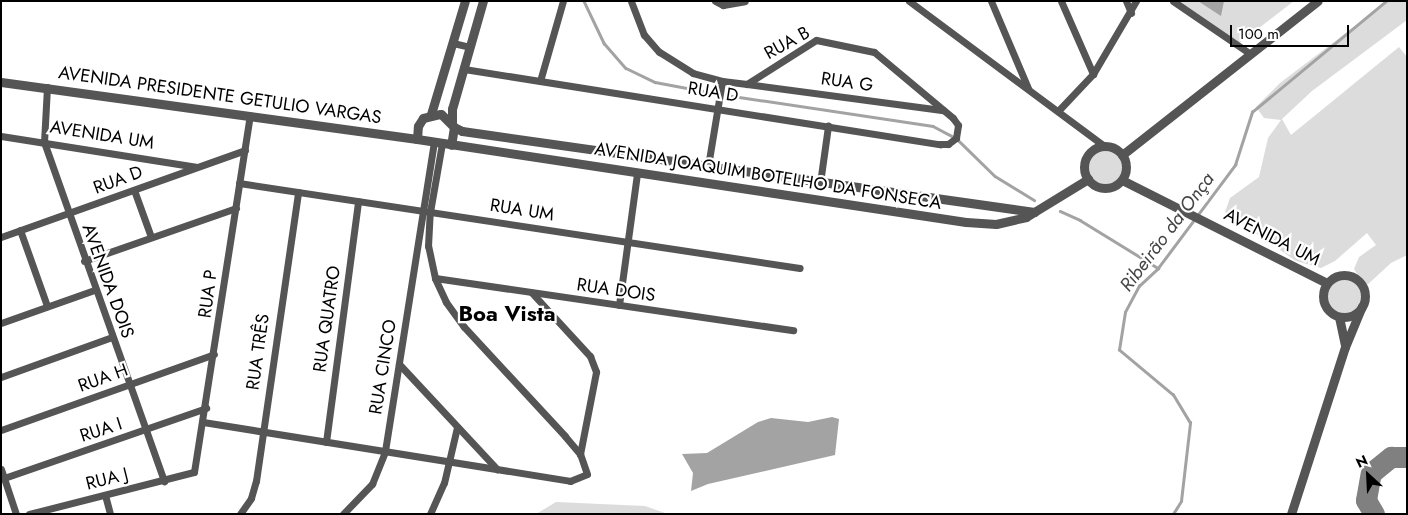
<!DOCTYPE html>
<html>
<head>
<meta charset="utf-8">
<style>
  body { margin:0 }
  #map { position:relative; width:1408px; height:515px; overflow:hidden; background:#fff; font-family:Jost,sans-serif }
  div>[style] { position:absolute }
  .green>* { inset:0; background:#dcdcdc }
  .round { border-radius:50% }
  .water>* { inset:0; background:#a3a3a3 }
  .stream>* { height:2.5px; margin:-1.25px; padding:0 1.25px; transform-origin:1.25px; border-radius:1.25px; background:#a3a3a3 }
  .taxiway>* { height:21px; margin:-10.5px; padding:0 10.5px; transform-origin:10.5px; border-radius:10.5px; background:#808080 }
  .minor>* { height:7px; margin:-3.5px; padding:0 3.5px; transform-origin:3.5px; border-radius:3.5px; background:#555 }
  .tertiary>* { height:9px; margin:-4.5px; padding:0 4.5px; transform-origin:4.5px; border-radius:4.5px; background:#555 }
  .tertiary>.ring { margin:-4.5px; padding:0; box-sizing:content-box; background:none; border:9px solid #555; border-radius:50% }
  span { translate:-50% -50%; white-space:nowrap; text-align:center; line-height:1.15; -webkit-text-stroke:4.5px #fff; paint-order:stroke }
  .street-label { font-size:18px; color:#000 }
  .water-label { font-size:19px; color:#444; font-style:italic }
  .district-label { font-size:22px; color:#000; font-weight:700 }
  .frame { position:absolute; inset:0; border:2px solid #000; pointer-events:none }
  .north { position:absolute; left:1343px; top:450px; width:50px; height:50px; -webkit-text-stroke:4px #fff; paint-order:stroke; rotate:335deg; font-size:14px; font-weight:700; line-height:20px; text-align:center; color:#000 }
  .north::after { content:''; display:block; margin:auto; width:18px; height:22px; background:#000; clip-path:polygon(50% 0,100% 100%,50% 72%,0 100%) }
  .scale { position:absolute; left:1230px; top:25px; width:119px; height:22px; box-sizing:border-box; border:2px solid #000; border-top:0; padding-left:6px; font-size:15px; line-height:18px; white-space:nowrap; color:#000; -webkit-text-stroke:4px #fff; paint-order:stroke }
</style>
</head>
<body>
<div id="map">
  <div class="green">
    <i style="clip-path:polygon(1175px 1px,1294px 1px,1238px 44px)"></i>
    <i style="clip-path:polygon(1388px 1px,1407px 1px,1407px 20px,1312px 91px,1282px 119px,1291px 135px,1399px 47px,1407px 57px,1407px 255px,1391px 263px,1365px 287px,1354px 269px,1359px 257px,1376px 245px,1367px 233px,1335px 261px,1321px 268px,1296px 261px,1225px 212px,1230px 198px,1259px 177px,1268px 138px,1281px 120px,1264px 118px,1256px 107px,1280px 83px)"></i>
    <i class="round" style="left:1088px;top:149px;width:36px;height:36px"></i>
    <i class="round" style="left:1326px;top:278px;width:36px;height:36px"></i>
    <i style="clip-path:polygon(556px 502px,645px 506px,668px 514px,536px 514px)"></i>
  </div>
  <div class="water">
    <i style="clip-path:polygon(1198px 1px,1224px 1px,1221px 16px)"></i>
    <i style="clip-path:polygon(832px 417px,839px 419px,835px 455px,708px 484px,691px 491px,693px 473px,682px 454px,707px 453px,758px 422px,771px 418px,808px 422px)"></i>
  </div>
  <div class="stream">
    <i style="left:584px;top:1px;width:47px;rotate:64.5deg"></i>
    <i style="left:604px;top:43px;width:33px;rotate:49deg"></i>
    <i style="left:626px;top:68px;width:32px;rotate:26deg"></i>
    <i style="left:655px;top:82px;width:59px;rotate:10.7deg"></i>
    <i style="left:726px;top:95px;width:209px;rotate:8.5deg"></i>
    <i style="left:933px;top:126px;width:26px;rotate:28deg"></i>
    <i style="left:956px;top:138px;width:54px;rotate:44.3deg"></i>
    <i style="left:995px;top:176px;width:46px;rotate:31.6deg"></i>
    <i style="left:1060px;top:211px;width:22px;rotate:24deg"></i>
    <i style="left:1080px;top:220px;width:92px;rotate:31.6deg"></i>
    <i style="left:1173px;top:514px;width:15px;rotate:-58deg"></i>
    <i style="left:1181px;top:501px;width:79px;rotate:-83.4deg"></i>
    <i style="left:1190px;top:423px;width:33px;rotate:-121deg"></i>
    <i style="left:1173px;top:395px;width:70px;rotate:-140.2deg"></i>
    <i style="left:1119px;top:350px;width:38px;rotate:-81deg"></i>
    <i style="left:1125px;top:312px;width:30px;rotate:-62deg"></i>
    <i style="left:1139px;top:286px;width:26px;rotate:-43deg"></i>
    <i style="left:1158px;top:268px;width:129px;rotate:-53.2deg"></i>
    <i style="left:1235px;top:165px;width:56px;rotate:-72.2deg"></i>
    <i style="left:1252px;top:112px;width:174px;rotate:-39.6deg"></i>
  </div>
  <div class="taxiway">
    <i style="left:1374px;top:514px;width:16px;rotate:-120deg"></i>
    <i style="left:1366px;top:500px;width:27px;rotate:-80deg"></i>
    <i style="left:1371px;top:473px;width:26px;rotate:-39deg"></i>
    <i style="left:1391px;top:457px;width:16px"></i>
  </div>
  <div class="minor">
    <i style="left:715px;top:1px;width:9px;rotate:27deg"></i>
    <i style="left:723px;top:5px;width:22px;rotate:-10deg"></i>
    <i style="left:909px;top:1px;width:243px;rotate:36.6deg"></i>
    <i style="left:991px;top:1px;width:95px;rotate:67deg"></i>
    <i style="left:1061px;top:1px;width:80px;rotate:66.3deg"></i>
    <i style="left:1126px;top:1px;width:13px;rotate:67deg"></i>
    <i style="left:1173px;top:1px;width:92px;rotate:34.4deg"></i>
    <i style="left:453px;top:43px;width:17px;rotate:13deg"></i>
    <i style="left:464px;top:69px;width:482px;rotate:9deg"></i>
    <i style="left:940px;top:144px;width:8px"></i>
    <i style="left:948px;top:144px;width:10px;rotate:-37deg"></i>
    <i style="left:956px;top:138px;width:13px;rotate:-81deg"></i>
    <i style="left:958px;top:125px;width:9px;rotate:-126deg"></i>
    <i style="left:953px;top:118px;width:103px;rotate:-140.1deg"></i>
    <i style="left:874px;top:52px;width:59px;rotate:-168.3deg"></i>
    <i style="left:816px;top:40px;width:82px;rotate:147.5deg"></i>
    <i style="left:747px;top:84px;width:25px;rotate:-173deg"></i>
    <i style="left:722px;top:81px;width:30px;rotate:-165deg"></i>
    <i style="left:693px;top:73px;width:40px;rotate:-148deg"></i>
    <i style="left:659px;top:52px;width:23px;rotate:-131deg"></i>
    <i style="left:644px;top:35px;width:36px;rotate:-111deg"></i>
    <i style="left:540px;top:81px;width:83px;rotate:-74deg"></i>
    <i style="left:747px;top:84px;width:198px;rotate:7.6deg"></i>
    <i style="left:47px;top:87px;width:55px;rotate:93.1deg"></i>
    <i style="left:44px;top:142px;width:360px;rotate:70.5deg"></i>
    <i style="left:1058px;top:111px;width:51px;rotate:-46.6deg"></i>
    <i style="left:1093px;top:74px;width:85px;rotate:-59.5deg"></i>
    <i style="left:1px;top:136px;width:197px;rotate:9deg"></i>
    <i style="left:708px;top:166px;width:86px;rotate:-80.6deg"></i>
    <i style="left:239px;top:183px;width:567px;rotate:8.62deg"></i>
    <i style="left:820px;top:183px;width:58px;rotate:-82deg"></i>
    <i style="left:134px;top:190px;width:50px;rotate:70.1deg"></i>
    <i style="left:20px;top:230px;width:81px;rotate:70.4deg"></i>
    <i style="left:1px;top:237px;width:259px;rotate:-19.6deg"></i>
    <i style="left:84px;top:261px;width:161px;rotate:-19.2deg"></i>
    <i style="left:435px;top:278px;width:362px;rotate:8.3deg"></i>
    <i style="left:532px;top:293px;width:86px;rotate:47.4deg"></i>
    <i style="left:590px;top:356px;width:17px;rotate:69deg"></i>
    <i style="left:596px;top:372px;width:84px;rotate:101deg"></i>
    <i style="left:619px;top:305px;width:133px;rotate:-82.2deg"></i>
    <i style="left:1px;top:323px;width:99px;rotate:-19.5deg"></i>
    <i style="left:399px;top:364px;width:144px;rotate:47deg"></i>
    <i style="left:1px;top:377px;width:118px;rotate:-19.8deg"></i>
    <i style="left:203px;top:422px;width:372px;rotate:9.1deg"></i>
    <i style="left:570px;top:481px;width:18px;rotate:-22deg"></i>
    <i style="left:587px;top:474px;width:21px;rotate:-109deg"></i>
    <i style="left:580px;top:454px;width:23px;rotate:-130deg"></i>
    <i style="left:565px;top:436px;width:149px;rotate:-132.8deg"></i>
    <i style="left:464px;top:327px;width:31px;rotate:-126deg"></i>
    <i style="left:446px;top:302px;width:26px;rotate:-115deg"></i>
    <i style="left:435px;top:278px;width:33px;rotate:-102deg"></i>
    <i style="left:428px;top:246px;width:34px;rotate:-87deg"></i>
    <i style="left:430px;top:212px;width:70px;rotate:-80.1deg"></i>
    <i style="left:1px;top:430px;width:226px;rotate:-19.6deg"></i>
    <i style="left:326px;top:442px;width:243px;rotate:-82.4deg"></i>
    <i style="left:1px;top:469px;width:47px;rotate:71.6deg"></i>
    <i style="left:4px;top:478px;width:214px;rotate:-19.1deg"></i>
    <i style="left:105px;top:495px;width:20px;rotate:75deg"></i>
    <i style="left:29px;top:514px;width:170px;rotate:-14.3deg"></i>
    <i style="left:194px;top:472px;width:361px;rotate:-81.1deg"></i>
    <i style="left:240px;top:514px;width:19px;rotate:-55deg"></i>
    <i style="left:251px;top:498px;width:18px;rotate:-74deg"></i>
    <i style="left:256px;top:481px;width:292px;rotate:-81.7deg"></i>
    <i style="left:343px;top:514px;width:42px;rotate:-46deg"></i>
    <i style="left:372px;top:484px;width:35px;rotate:-68deg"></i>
    <i style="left:385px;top:451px;width:313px;rotate:-81deg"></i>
    <i style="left:430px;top:514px;width:34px;rotate:-66deg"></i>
    <i style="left:444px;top:483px;width:57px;rotate:-76.9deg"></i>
  </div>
  <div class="tertiary">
    <i style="left:1px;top:82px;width:420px;rotate:7.8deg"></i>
    <i style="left:417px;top:139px;width:555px;rotate:8.6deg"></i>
    <i style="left:966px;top:222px;width:30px;rotate:4deg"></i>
    <i style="left:996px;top:224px;width:31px;rotate:-13deg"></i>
    <i style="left:1026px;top:217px;width:73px;rotate:-31.5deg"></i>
    <i style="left:431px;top:114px;width:118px;rotate:-73.3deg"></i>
    <i style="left:452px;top:123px;width:14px;rotate:-90deg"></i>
    <i style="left:452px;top:109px;width:112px;rotate:-74deg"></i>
    <i style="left:454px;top:127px;width:9px;rotate:27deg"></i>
    <i style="left:462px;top:131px;width:578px;rotate:8.06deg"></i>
    <i style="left:417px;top:139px;width:13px;rotate:-86deg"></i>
    <i style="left:418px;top:126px;width:9px;rotate:-58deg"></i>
    <i style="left:423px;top:118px;width:18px;rotate:-13deg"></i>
    <i style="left:441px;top:114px;width:18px;rotate:45deg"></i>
    <i style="left:454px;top:127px;width:18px;rotate:99deg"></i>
    <i class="ring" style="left:1084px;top:146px;width:33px;height:33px"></i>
    <i style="left:1122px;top:155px;width:249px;rotate:-38.2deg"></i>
    <i style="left:1122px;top:180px;width:229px;rotate:26.7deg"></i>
    <i class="ring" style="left:1323px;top:275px;width:33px;height:33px"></i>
    <i style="left:1339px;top:317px;width:29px;rotate:78deg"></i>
    <i style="left:1291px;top:514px;width:176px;rotate:-72.1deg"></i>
    <i style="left:1345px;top:347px;width:44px;rotate:-67.5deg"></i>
  </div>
  <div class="street-label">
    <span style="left:787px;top:43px;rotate:-29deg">RUA B</span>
    <span style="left:847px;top:82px;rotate:8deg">RUA G</span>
    <span style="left:713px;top:92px;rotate:9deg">RUA D</span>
    <span style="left:220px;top:95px;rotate:8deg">AVENIDA PRESIDENTE GETULIO VARGAS</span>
    <span style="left:102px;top:135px;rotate:9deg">AVENIDA UM</span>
    <span style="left:768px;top:176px;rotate:9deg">AVENIDA JOAQUIM BOTELHO DA FONSECA</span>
    <span style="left:118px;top:180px;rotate:-20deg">RUA D</span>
    <span style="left:522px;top:210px;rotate:9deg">RUA UM</span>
    <span style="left:1272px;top:237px;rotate:27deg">AVENIDA UM</span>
    <span style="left:108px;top:281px;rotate:70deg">AVENIDA DOIS</span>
    <span style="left:616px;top:290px;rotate:8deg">RUA DOIS</span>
    <span style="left:208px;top:294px;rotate:-82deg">RUA P</span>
    <span style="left:327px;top:319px;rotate:-82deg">RUA QUATRO</span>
    <span style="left:258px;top:352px;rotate:-82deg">RUA TRÊS</span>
    <span style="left:383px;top:367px;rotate:-81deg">RUA CINCO</span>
    <span style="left:103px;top:378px;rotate:-20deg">RUA H</span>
    <span style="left:101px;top:430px;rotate:-18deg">RUA I</span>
    <span style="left:107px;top:479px;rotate:-14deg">RUA J</span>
  </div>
  <div class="water-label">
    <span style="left:1167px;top:232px;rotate:-53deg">Ribeirão da Onça</span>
  </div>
  <div class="district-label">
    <span style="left:507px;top:314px">Boa Vista</span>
  </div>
  <div class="frame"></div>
  <div class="north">N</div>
  <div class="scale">100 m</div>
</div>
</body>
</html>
